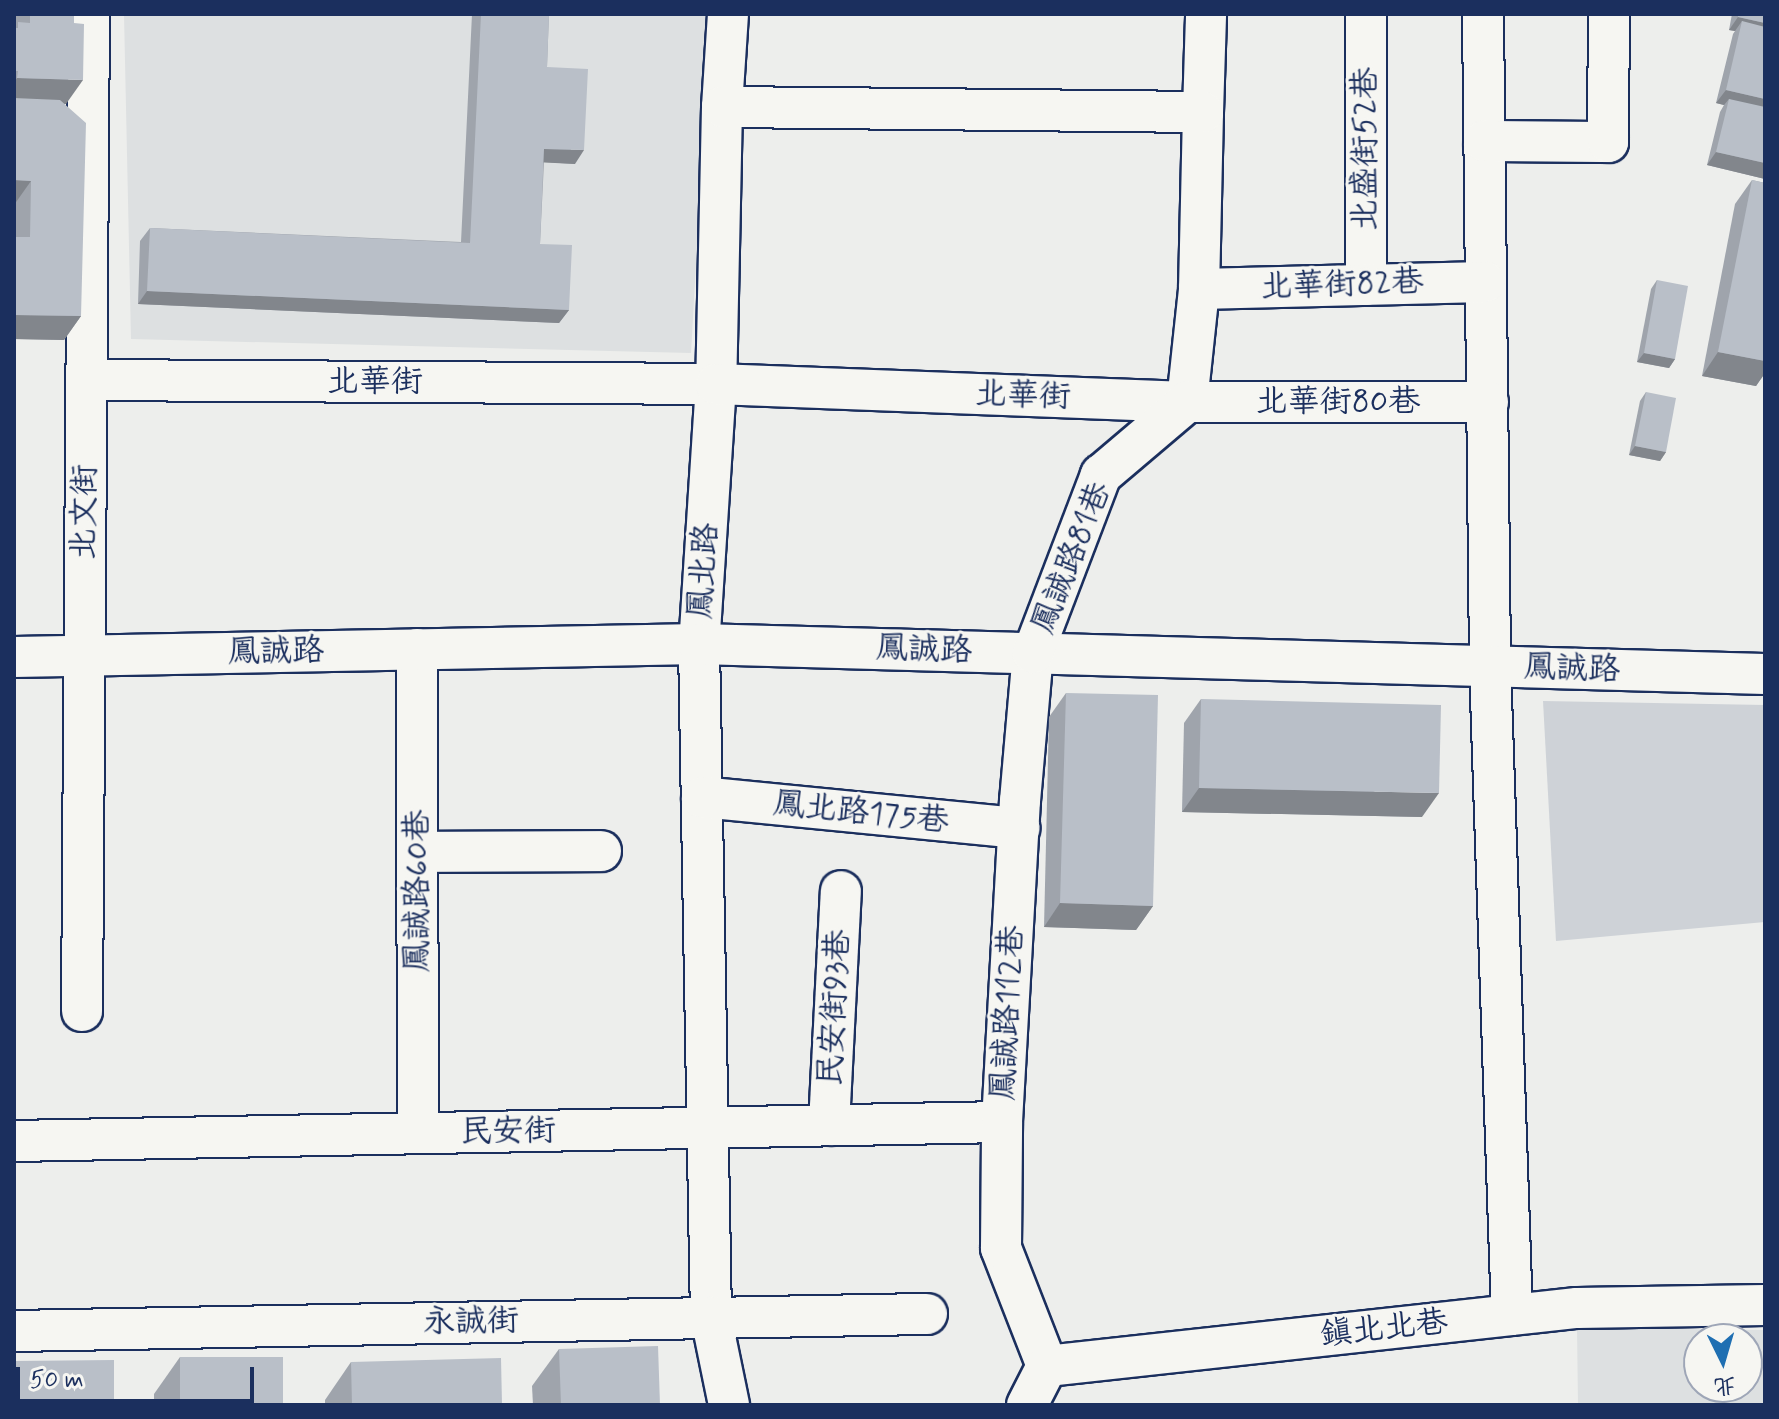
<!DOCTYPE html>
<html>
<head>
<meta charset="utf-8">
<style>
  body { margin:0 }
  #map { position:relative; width:1779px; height:1419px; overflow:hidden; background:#edeeec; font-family:Mynerve,"LXGW WenKai TC",sans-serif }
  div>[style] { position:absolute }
  .built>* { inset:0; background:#dde0e1 }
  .green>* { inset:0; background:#ced2d7 }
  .roads { filter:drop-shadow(2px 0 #1b2f5e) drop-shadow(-2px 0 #1b2f5e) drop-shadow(0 2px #1b2f5e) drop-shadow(0 -2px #1b2f5e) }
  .minor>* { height:40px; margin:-20px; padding:0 20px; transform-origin:20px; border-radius:20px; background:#f6f6f2 }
  .wall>* { inset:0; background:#9fa4ac }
  .shaded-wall>* { inset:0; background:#82868c }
  .building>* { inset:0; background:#b9bfc8 }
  span { translate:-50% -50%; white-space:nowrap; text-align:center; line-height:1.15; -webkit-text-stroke:6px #f6f6f2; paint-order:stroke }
  .street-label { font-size:32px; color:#1b2f5e }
  .frame { position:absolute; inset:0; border:16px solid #1b2f5e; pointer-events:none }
  .north { position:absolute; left:1683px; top:1323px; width:80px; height:80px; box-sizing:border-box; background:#f6f6f2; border:2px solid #9ea6b7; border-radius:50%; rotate:175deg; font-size:22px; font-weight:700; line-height:32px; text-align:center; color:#1b2f5e }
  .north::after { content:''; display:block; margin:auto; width:28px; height:36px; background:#1f6fb2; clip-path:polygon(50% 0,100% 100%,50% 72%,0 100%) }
  .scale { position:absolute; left:16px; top:1367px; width:238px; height:36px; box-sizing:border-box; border:4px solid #1b2f5e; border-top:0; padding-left:10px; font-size:24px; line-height:28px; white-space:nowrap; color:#1b2f5e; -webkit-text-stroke:6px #f6f6f2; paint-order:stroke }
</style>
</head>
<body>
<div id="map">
  <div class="built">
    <i style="clip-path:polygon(124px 14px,710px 14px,691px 353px,131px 339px)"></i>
    <i style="clip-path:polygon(evenodd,1577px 1328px,1765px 1330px,1765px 1405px,1578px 1405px,1577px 1328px,1699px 1339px,1747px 1339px,1747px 1387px,1699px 1387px,1699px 1339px)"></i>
  </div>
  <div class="green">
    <i style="clip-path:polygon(1543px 701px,1765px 705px,1765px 922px,1556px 941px)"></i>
  </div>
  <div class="roads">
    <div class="minor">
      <i style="left:728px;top:14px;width:93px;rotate:93.7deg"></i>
      <i style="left:722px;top:107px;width:277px;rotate:91.2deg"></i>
      <i style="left:716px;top:384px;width:261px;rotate:93.7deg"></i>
      <i style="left:699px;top:644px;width:673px;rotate:88.98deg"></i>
      <i style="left:711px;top:1317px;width:90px;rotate:78.4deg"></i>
      <i style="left:1366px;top:14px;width:271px;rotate:90deg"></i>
      <i style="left:1483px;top:14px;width:652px;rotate:89.38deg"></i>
      <i style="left:1490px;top:666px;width:649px;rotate:88.06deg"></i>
      <i style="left:1203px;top:112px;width:98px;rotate:-88.2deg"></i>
      <i style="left:1484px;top:141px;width:124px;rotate:0.5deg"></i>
      <i style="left:1608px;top:142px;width:128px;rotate:-89.6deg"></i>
      <i style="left:1199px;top:289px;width:286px;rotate:-1.4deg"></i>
      <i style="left:86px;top:380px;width:630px;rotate:0.36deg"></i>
      <i style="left:716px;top:384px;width:471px;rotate:2.2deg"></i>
      <i style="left:1187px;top:402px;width:114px;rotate:-83.9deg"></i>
      <i style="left:1199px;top:289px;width:177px;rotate:-88.7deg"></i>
      <i style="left:1203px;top:112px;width:481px;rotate:-179.4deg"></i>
      <i style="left:417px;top:649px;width:484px;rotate:89.9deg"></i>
      <i style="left:14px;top:657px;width:685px;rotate:-1.09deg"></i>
      <i style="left:699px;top:644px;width:1066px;rotate:1.61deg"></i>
      <i style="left:702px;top:797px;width:319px;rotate:5.6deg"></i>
      <i style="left:418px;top:852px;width:183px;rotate:-0.3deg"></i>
      <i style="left:82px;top:1011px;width:997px;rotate:-89.6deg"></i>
      <i style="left:829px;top:1125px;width:234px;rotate:-87.1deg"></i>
      <i style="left:14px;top:1141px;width:988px;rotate:-1.1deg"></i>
      <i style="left:14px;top:1331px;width:913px;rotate:-1.07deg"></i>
      <i style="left:1047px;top:1366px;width:127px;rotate:-111.3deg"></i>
      <i style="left:1001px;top:1248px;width:126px;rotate:-89.5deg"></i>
      <i style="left:1002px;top:1122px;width:322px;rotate:-86.8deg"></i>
      <i style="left:1020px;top:801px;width:149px;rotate:-85deg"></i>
      <i style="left:1033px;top:653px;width:191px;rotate:-69.1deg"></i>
      <i style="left:1101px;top:475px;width:113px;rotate:-40.3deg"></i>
      <i style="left:1187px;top:402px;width:301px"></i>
      <i style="left:1027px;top:1405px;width:44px;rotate:-62.9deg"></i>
      <i style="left:1047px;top:1366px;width:533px;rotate:-6.25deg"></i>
      <i style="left:1577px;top:1308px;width:188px;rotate:-0.9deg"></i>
    </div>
  </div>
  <div class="wall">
    <i style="clip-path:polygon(14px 14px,74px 14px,66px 104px,64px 104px,81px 316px,64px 340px,14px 339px)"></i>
    <i style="clip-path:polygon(472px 14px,549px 14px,547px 67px,575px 164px,544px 162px,540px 244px,569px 310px,559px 323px,138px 304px,140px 241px,150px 228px,461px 242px)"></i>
    <i style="clip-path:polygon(1732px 14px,1765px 14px,1765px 179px,1707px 165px,1720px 112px,1724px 105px,1716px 103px,1733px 34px,1735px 31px,1729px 30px)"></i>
    <i style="clip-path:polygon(1752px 180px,1765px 183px,1765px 373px,1756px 386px,1702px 376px,1735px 204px)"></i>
    <i style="clip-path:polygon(1657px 280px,1675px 359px,1669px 368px,1637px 362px,1651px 289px)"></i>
    <i style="clip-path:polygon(1646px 392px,1666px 452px,1660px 461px,1629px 455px,1640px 401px)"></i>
    <i style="clip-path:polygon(1066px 693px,1153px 906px,1136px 930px,1044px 927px,1049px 717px)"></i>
    <i style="clip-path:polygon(1201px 699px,1422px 817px,1182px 812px,1184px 723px)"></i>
    <i style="clip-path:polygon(559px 1349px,660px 1405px,533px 1405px,532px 1386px)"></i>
    <i style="clip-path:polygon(180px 1357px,283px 1405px,154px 1405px,154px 1394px)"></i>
    <i style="clip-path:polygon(351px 1362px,502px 1405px,325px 1405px,325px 1400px)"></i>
  </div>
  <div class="shaded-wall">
    <i style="clip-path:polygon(1738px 17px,1765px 23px,1765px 38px,1742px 21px,1735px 31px,1729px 30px)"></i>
    <i style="clip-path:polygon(17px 78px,83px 80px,66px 104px,14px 103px,14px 83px)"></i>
    <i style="clip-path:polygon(1726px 90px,1765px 99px,1765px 115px,1729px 99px,1724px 105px,1716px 103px)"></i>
    <i style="clip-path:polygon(544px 149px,584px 150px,575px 164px,535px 162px)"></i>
    <i style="clip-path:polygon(1716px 152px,1765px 163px,1765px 179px,1707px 165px)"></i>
    <i style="clip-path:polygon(14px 180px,31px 181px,14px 205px)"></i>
    <i style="clip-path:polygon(147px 291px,569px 310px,559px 323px,138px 304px)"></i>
    <i style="clip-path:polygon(14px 315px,81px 316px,64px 340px,14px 339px)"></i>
    <i style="clip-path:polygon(1718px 352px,1765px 361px,1765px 373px,1756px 386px,1702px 376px)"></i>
    <i style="clip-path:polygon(1644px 353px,1675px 359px,1669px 368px,1637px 362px)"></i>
    <i style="clip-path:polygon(1635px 446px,1666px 452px,1660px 461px,1629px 455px)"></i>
    <i style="clip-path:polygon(1199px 788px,1439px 793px,1422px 817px,1182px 812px)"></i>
    <i style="clip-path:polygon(1060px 903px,1153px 906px,1136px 930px,1044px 927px)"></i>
  </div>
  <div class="building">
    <i style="clip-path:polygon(30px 14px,74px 14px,74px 23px,84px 24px,83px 80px,17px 78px,18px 71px,14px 71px,14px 28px,18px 28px,18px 22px,30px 23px)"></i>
    <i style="clip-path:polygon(481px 14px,549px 14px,547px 67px,588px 69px,584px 150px,544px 149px,540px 244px,572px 245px,569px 310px,147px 291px,150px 228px,470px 243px)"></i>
    <i style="clip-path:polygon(1738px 14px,1765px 14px,1765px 23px,1738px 17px)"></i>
    <i style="clip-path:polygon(1742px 21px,1765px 27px,1765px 99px,1726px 90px)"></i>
    <i style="clip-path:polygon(14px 98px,60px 100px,86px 123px,81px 316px,14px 315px,14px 237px,30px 237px,31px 181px,14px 180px)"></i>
    <i style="clip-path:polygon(1729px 99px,1765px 107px,1765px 163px,1716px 152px)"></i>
    <i style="clip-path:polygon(1752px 180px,1765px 183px,1765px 361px,1718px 352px)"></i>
    <i style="clip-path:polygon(1657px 280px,1688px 286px,1675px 359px,1644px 353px)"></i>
    <i style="clip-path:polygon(1646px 392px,1676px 398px,1666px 452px,1635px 446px)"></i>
    <i style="clip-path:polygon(1066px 693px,1158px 695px,1153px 906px,1060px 903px)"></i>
    <i style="clip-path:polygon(1201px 699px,1441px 705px,1439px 793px,1199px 788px)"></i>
    <i style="clip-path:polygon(658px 1346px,660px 1405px,561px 1405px,559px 1349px)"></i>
    <i style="clip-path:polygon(180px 1357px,283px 1357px,283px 1405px,180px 1405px)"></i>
    <i style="clip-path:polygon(501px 1358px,502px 1405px,352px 1405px,351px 1362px)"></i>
    <i style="clip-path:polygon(114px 1360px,114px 1405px,14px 1405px,14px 1361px)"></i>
  </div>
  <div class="street-label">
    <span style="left:1366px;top:149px;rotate:-90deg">北盛街52巷</span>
    <span style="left:1342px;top:285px;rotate:-2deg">北華街82巷</span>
    <span style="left:375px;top:382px">北華街</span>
    <span style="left:1023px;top:396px;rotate:2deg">北華街</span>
    <span style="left:1338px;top:402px">北華街80巷</span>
    <span style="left:85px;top:512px;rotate:-89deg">北文街</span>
    <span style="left:1072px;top:558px;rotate:-68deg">鳳誠路81巷</span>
    <span style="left:704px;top:571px;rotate:-86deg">鳳北路</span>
    <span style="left:924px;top:650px;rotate:2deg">鳳誠路</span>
    <span style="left:276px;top:652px;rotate:-1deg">鳳誠路</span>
    <span style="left:1572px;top:669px;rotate:2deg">鳳誠路</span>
    <span style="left:861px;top:813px;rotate:6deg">鳳北路175巷</span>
    <span style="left:418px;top:891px;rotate:-90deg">鳳誠路60巷</span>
    <span style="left:835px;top:1008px;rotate:-87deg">民安街93巷</span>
    <span style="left:1008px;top:1013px;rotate:-87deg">鳳誠路112巷</span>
    <span style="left:508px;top:1132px;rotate:-1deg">民安街</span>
    <span style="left:471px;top:1322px;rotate:-1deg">永誠街</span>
    <span style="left:1384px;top:1329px;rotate:-6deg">鎮北北巷</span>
  </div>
  <div class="frame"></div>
  <div class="north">北</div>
  <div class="scale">50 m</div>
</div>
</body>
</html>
